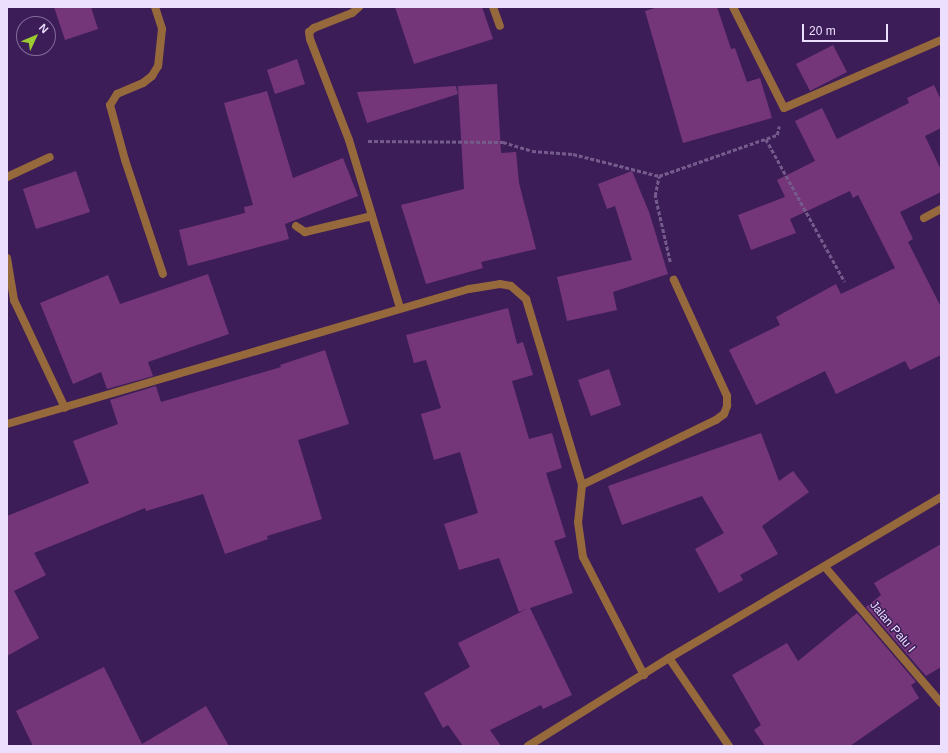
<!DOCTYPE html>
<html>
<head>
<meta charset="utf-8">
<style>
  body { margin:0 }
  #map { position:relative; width:948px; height:753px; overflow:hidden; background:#3c1d58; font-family:Arial,sans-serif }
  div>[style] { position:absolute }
  .building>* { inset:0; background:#753679 }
  .path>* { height:2.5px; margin-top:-1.25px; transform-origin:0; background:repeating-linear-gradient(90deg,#745b8c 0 4px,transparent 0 6px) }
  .service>* { height:8px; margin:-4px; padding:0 4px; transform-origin:4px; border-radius:4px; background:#95693b }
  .minor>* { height:8px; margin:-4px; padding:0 4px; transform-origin:4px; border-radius:4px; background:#95693b }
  span { translate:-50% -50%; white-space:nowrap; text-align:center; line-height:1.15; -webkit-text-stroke:3px #3c1d58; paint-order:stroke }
  .street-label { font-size:12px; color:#ecdffd }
  .frame { position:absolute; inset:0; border:8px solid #ecdffd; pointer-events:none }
  .north { position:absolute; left:16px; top:16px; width:40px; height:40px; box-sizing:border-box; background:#3c1d58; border:1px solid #826b9a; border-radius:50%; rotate:46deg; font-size:11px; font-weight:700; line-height:16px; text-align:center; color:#ecdffd }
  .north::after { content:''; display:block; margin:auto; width:14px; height:18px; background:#9cca32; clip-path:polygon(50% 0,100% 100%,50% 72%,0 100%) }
  .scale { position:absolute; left:802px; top:24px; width:86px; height:18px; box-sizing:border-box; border:2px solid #ecdffd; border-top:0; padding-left:5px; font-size:12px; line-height:14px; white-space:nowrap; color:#ecdffd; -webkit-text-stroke:3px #3c1d58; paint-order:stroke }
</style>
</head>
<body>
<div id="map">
  <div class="building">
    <i style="clip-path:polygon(54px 7px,91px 7px,98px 29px,65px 40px)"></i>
    <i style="clip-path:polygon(395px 7px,482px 7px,493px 39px,414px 64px)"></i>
    <i style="clip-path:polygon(658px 7px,717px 7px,731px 49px,735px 48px,747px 82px,760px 78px,772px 118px,683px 143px,645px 11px)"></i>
    <i style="clip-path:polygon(833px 45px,847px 72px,810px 91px,796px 64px)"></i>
    <i style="clip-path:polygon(297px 59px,305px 84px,275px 94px,267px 70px)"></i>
    <i style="clip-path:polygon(497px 84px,501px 153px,516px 152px,519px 183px,536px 249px,481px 262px,483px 268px,426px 284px,401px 205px,464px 189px,458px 86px)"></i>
    <i style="clip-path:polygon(934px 85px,941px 100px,941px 128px,925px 136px,941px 170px,941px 192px,900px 212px,913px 239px,908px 242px,941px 307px,941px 355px,910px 370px,905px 361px,836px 394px,825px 371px,756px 405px,729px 350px,780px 325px,776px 317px,836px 284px,841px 294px,895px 268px,858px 195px,853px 198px,850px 191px,790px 219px,796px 233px,751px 250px,738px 215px,785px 197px,777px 180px,815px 161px,795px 121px,822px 108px,837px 139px,909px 103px,907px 98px)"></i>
    <i style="clip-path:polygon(456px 86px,458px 94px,367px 123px,357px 92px)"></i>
    <i style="clip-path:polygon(267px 91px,293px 178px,343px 158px,358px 196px,285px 224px,289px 239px,188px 266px,179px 230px,245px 213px,244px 207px,253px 205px,224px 103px)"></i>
    <i style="clip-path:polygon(76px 171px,90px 212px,36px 229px,23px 189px)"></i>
    <i style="clip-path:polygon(632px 171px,649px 212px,668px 274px,613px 292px,617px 310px,567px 321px,557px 277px,632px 260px,615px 206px,607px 209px,598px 184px)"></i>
    <i style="clip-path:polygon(208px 274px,229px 334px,148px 362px,153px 376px,107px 389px,101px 372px,73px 384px,40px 303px,108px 275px,120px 304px)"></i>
    <i style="clip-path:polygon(508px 308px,517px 344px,523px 342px,533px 375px,512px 381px,529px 439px,552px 433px,562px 468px,546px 473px,566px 537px,554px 541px,573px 593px,530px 608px,572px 695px,543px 709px,541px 705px,490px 730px,501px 746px,463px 746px,448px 725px,443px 728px,424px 693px,470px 667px,458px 643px,527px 609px,519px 612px,499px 558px,459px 570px,444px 524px,478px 513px,460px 452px,434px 460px,421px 414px,441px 408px,426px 360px,414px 363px,406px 335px)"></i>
    <i style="clip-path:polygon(325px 350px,349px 424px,298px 440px,322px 519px,267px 536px,268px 539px,225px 554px,203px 494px,146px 511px,145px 508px,34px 553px,46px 575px,14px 591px,39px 638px,7px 656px,7px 516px,89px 483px,73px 441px,118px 424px,110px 400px,156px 386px,161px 402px,281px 367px,280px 365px)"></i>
    <i style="clip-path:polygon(609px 369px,621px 405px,591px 416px,578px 380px)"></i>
    <i style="clip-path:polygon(761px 433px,779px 481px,793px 471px,809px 492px,762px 526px,778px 554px,740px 575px,743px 580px,719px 593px,695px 549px,724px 533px,702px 496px,622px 525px,608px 486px)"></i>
    <i style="clip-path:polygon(941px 544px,941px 667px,926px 676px,866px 607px,881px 595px,874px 583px)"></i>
    <i style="clip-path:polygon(857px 613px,916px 682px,911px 685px,919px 698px,850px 746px,765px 746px,754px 730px,761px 725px,732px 675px,787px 643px,798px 661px)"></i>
    <i style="clip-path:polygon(104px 667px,142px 744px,206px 706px,229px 746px,33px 746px,16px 711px)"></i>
  </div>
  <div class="path">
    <i style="left:766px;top:139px;width:163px;rotate:61.1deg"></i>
    <i style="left:368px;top:141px;width:135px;rotate:0.4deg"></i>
    <i style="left:503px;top:142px;width:30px;rotate:17deg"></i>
    <i style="left:532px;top:151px;width:41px;rotate:4.2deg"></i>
    <i style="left:573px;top:154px;width:89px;rotate:14.3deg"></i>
    <i style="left:670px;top:262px;width:68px;rotate:-102.8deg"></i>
    <i style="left:655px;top:196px;width:20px;rotate:-79deg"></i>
    <i style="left:659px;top:176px;width:125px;rotate:-19.2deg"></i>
    <i style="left:777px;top:135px;width:9px;rotate:-77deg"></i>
  </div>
  <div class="service">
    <i style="left:7px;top:177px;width:47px;rotate:-24.9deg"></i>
    <i style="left:7px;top:258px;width:43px;rotate:80.5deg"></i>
    <i style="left:14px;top:300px;width:119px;rotate:64.7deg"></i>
  </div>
  <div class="minor">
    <i style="left:155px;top:7px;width:23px;rotate:72deg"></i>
    <i style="left:162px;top:29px;width:37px;rotate:96deg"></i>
    <i style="left:158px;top:66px;width:12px;rotate:121deg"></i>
    <i style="left:152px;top:76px;width:11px;rotate:142deg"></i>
    <i style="left:143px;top:83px;width:28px;rotate:157deg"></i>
    <i style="left:117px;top:94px;width:13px;rotate:122deg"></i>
    <i style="left:110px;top:105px;width:57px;rotate:74.7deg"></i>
    <i style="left:125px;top:160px;width:120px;rotate:71.6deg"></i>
    <i style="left:359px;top:7px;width:9px;rotate:139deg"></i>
    <i style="left:352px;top:13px;width:41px;rotate:158.5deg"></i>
    <i style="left:314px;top:28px;width:6px;rotate:141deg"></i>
    <i style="left:309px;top:32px;width:7px;rotate:82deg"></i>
    <i style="left:310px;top:39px;width:108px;rotate:68.9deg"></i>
    <i style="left:349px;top:140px;width:176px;rotate:73.1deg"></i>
    <i style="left:493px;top:7px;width:20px;rotate:70deg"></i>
    <i style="left:733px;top:7px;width:113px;rotate:63.2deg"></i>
    <i style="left:784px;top:108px;width:171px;rotate:-23.4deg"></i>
    <i style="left:924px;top:218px;width:19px;rotate:-28deg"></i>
    <i style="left:296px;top:226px;width:11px;rotate:34deg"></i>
    <i style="left:305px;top:232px;width:69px;rotate:-13.4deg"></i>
    <i style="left:7px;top:424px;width:481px;rotate:-16.3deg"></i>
    <i style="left:469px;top:289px;width:31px;rotate:-9deg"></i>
    <i style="left:500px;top:284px;width:11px;rotate:10deg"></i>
    <i style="left:511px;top:286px;width:20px;rotate:41deg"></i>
    <i style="left:526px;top:299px;width:194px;rotate:73.2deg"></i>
    <i style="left:582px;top:485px;width:37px;rotate:96deg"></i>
    <i style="left:578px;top:522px;width:35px;rotate:82deg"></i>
    <i style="left:583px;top:557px;width:133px;rotate:62.7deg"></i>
    <i style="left:582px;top:485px;width:149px;rotate:-25.9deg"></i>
    <i style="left:716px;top:420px;width:10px;rotate:-37deg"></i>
    <i style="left:724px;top:414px;width:9px;rotate:-69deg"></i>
    <i style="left:727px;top:406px;width:10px;rotate:-90deg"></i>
    <i style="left:727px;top:396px;width:128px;rotate:-114.6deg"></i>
    <i style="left:825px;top:567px;width:179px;rotate:49.5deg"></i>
    <i style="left:669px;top:658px;width:107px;rotate:55.7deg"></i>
    <i style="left:528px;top:746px;width:166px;rotate:-32deg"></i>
    <i style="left:669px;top:658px;width:316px;rotate:-30.6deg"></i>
  </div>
  <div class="street-label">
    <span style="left:892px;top:627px;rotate:50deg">Jalan Palu I</span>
  </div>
  <div class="frame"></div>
  <div class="north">N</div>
  <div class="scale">20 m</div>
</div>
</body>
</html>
